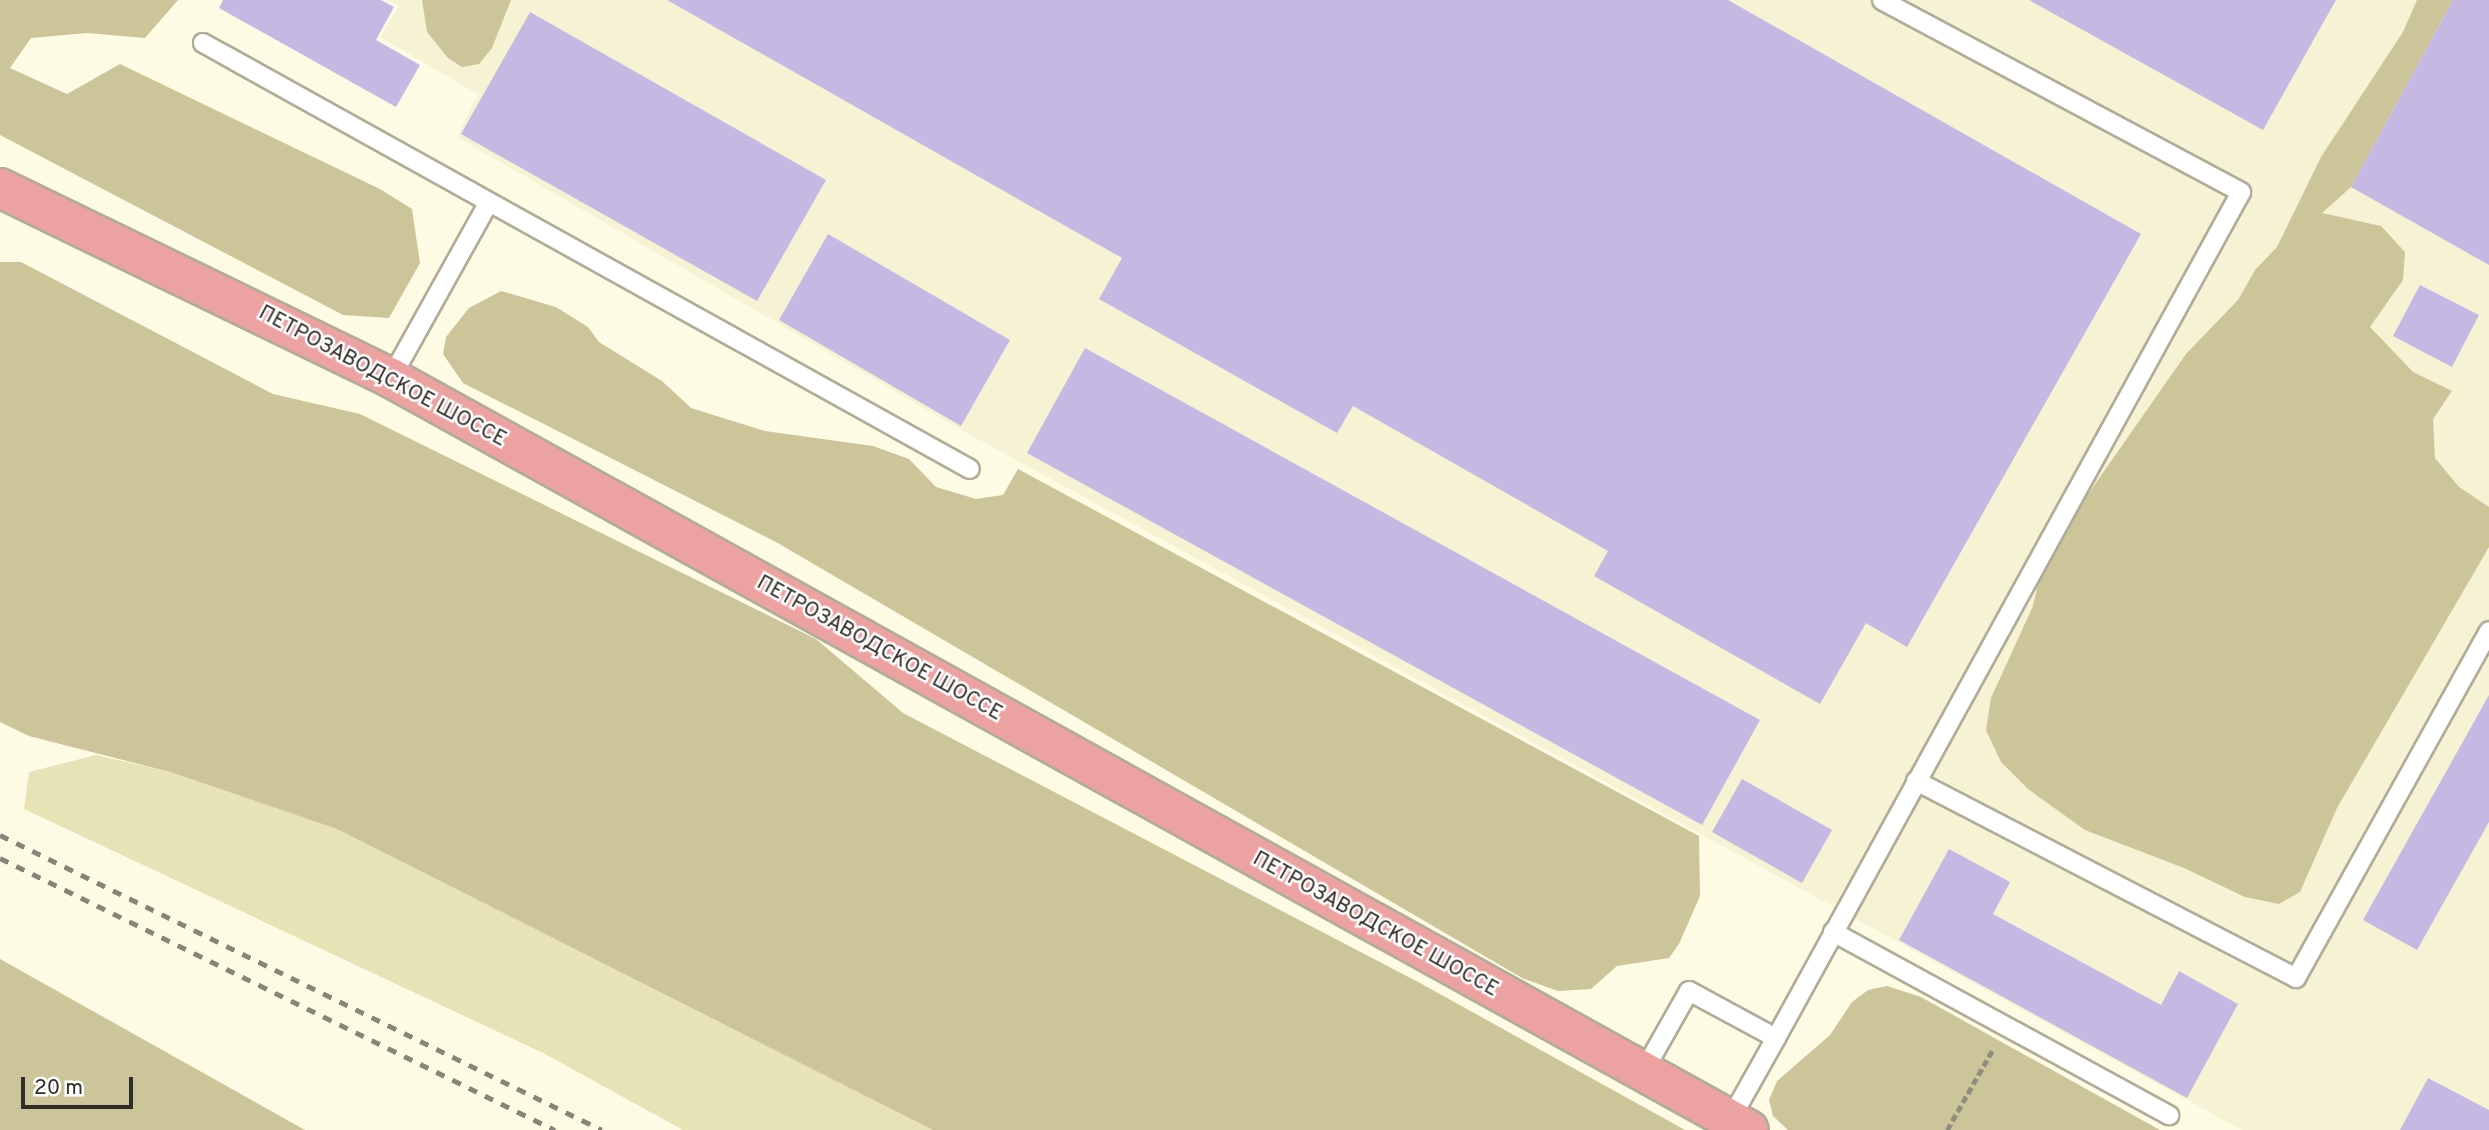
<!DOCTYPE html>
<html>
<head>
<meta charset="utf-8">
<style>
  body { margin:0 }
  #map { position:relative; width:2489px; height:1130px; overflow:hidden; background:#fefbe5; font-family:Overpass,sans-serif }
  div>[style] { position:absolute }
  .built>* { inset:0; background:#f6f2d4 }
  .green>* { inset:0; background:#e8e2b7 }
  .forest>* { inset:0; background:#ccc599 }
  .building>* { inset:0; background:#c5b9e3 }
  .path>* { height:4.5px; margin-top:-2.25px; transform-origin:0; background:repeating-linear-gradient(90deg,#908e7f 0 7px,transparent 0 10.5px) }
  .roads { filter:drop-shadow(2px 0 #b0ac98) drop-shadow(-2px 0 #b0ac98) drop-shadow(0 2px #b0ac98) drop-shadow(0 -2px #b0ac98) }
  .lane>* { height:18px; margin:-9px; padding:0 9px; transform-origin:9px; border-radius:9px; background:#fff }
  .primary>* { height:38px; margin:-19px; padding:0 19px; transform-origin:19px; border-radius:19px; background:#eba2a1 }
  .rail>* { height:5px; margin-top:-2.5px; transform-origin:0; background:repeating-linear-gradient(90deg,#868577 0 9px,transparent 0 18px) }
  span { translate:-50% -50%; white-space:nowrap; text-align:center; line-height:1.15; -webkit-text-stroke:5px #fff; paint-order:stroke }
  .street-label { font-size:21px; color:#2f2e26 }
  .scale { position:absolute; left:21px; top:1077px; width:112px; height:32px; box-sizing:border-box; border:4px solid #2f2e26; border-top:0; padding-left:9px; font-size:21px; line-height:24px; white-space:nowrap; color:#2f2e26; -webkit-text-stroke:5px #fff; paint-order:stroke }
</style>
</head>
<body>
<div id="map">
  <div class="built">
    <i style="clip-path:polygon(389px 0,2489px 0,2489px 1130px,2242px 1130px,965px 432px,457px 137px,478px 94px,380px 37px,399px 6px)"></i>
  </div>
  <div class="green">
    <i style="clip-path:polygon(96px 755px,170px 772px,337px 829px,933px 1130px,683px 1130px,545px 1054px,24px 809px,29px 772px)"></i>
  </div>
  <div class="forest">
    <i style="clip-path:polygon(0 0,178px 0,145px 38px,87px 33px,31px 38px,10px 68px,67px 94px,120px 64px,380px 189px,412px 209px,420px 263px,389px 318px,343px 315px,0 135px)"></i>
    <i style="clip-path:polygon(422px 0,511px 0,492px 48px,479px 64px,462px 67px,448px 58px,427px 32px)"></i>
    <i style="clip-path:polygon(2417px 0,2453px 0,2351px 187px,2322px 213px,2381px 226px,2405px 252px,2403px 280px,2370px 327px,2413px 372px,2452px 391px,2433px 419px,2435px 458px,2459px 487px,2489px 507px,2489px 547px,2337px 808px,2300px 892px,2279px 904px,2245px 897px,2184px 868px,2085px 830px,2028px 789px,2001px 762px,1986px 730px,1991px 698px,2033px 606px,2041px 570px,2058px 537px,2186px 354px,2238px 300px,2255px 270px,2277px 247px,2321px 157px,2403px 32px)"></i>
    <i style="clip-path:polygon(0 262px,21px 262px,273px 394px,360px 414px,816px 639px,903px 713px,1420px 983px,1685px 1130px,933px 1130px,337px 829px,170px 772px,29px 736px,0 722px)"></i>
    <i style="clip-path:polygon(501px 291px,556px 307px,588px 327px,599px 342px,662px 381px,691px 408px,765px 431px,873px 446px,909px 459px,936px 487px,976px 499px,1003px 495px,1018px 469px,1699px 836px,1700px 896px,1679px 944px,1669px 958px,1617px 966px,1591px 989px,1558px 991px,1522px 978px,776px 542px,463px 383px,443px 354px,446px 337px,469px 308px)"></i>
    <i style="clip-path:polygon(0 959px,305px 1130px,0 1130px)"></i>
    <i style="clip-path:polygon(1887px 986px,1921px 997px,2160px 1130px,1788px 1130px,1773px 1116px,1769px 1100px,1777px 1081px,1830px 1035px,1852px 1002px,1868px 990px)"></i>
  </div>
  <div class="building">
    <i style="clip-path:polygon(223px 0,381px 0,394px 7px,376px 40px,420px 65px,396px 107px,219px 8px)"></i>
    <i style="clip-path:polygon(667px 0,1728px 0,2141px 234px,1907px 647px,1866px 623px,1820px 704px,1594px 576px,1608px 551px,1353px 406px,1337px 433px,1099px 299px,1122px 258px)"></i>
    <i style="clip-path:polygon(2029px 0,2336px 0,2263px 130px)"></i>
    <i style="clip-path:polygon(2453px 0,2489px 0,2489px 265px,2351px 187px)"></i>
    <i style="clip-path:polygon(530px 12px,826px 180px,757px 301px,461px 134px)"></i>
    <i style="clip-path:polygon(828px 234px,1010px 340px,961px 426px,779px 320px)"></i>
    <i style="clip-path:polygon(2420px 285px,2479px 315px,2452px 367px,2393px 336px)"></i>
    <i style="clip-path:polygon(1085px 348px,1760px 720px,1702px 825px,1027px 453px)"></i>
    <i style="clip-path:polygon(2489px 695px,2489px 822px,2417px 950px,2363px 920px)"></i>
    <i style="clip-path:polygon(1742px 779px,1832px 830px,1802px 883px,1712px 832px)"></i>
    <i style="clip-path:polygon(1949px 849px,2010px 882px,1993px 914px,2161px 1005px,2179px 971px,2238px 1004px,2187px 1098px,1899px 940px)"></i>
    <i style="clip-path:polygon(2428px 1078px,2489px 1110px,2489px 1130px,2400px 1130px)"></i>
  </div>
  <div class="path">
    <i style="left:1947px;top:1130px;width:93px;rotate:-60.4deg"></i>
  </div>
  <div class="roads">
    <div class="lane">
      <i style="left:203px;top:43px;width:877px;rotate:29.05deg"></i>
      <i style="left:391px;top:378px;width:201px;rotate:-60.9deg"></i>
      <i style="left:1916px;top:781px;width:428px;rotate:27.4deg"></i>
      <i style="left:2296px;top:978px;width:397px;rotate:-60.9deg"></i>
      <i style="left:1833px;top:932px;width:383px;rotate:28.6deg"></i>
      <i style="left:1776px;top:1038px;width:965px;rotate:-61.2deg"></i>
      <i style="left:2241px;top:192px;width:407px;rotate:-151.9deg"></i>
      <i style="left:1642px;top:1074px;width:95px;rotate:-60.5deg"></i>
      <i style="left:1689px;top:991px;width:99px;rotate:28.4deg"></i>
      <i style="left:1776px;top:1038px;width:94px;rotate:119.3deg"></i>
    </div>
    <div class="primary">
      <i style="left:0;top:188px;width:435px;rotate:25.9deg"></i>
      <i style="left:391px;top:378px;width:1552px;rotate:28.98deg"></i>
    </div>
  </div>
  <div class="rail">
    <i style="left:0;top:835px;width:670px;rotate:26.11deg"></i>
    <i style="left:0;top:858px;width:618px;rotate:26.11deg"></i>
  </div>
  <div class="street-label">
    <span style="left:382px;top:377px;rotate:28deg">ПЕТРОЗАВОДСКОЕ ШОССЕ</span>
    <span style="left:879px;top:649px;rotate:29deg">ПЕТРОЗАВОДСКОЕ ШОССЕ</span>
    <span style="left:1375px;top:925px;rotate:29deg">ПЕТРОЗАВОДСКОЕ ШОССЕ</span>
  </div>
  <div class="scale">20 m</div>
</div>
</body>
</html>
